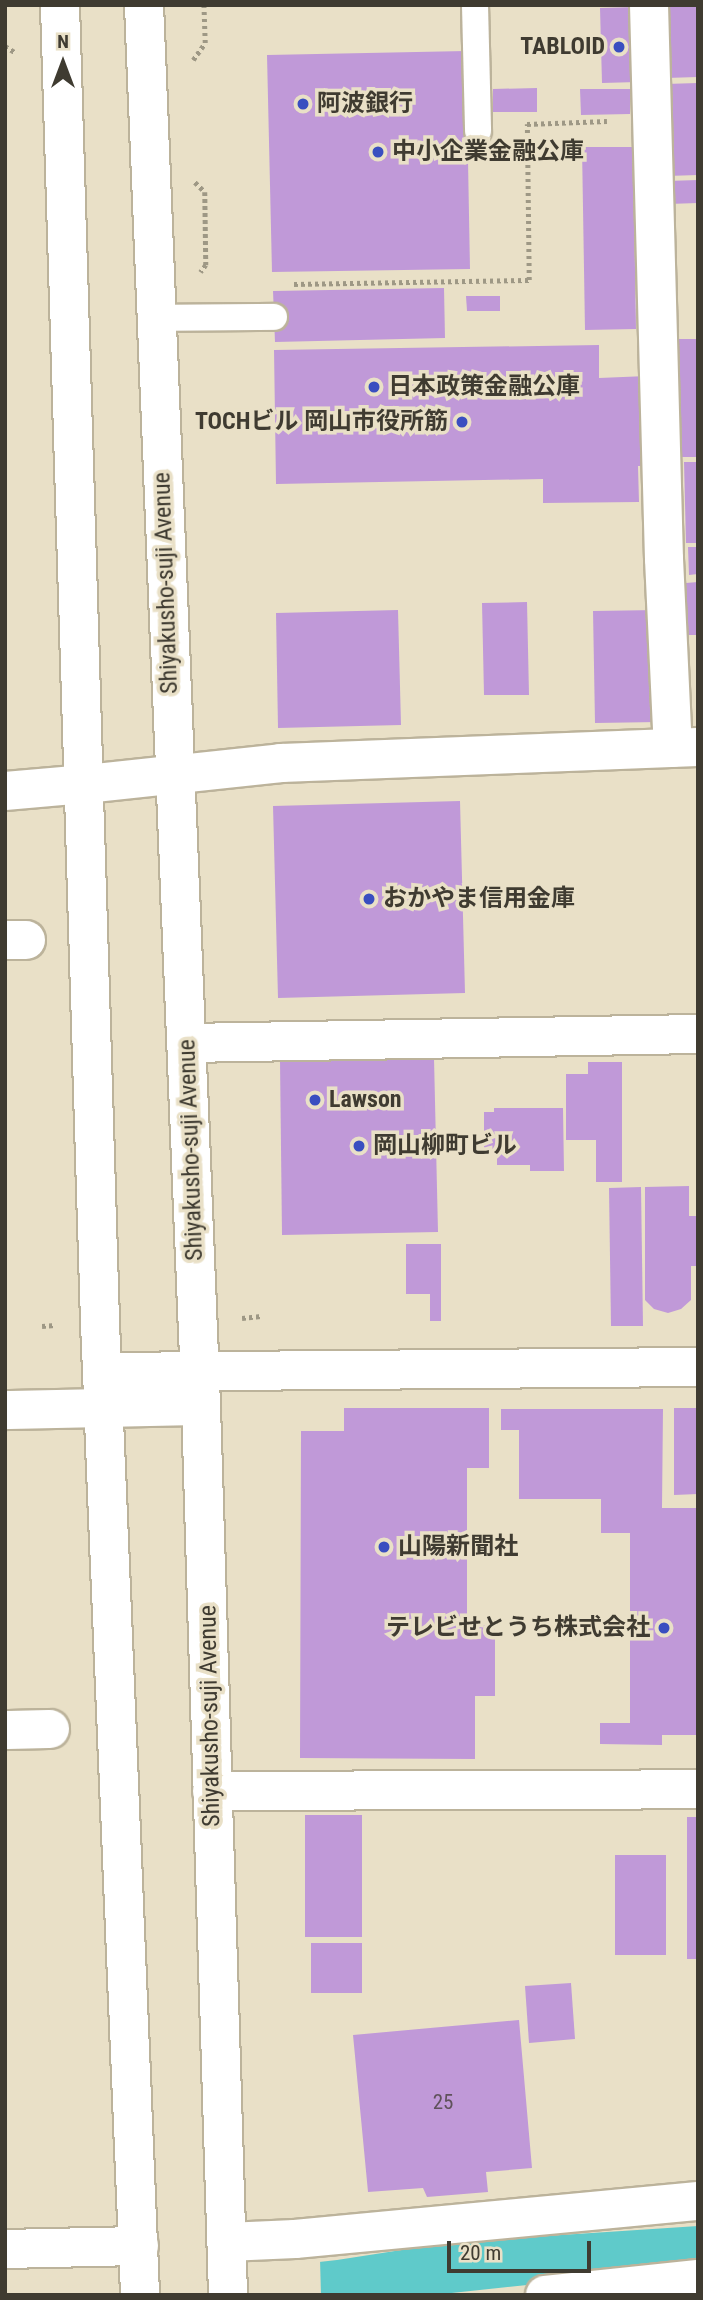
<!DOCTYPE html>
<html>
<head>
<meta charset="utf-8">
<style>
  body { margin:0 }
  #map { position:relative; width:703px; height:2300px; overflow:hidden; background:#e9e0c7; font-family:"Roboto Condensed","Noto Sans JP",sans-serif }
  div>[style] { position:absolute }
  .water>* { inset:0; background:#5fcaca }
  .pier>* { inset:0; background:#e9e0c7 }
  .building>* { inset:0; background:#c099d8 }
  .path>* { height:4.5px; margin-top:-2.25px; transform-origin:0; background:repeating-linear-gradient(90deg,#9e9885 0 3.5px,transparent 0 7px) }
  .roads { filter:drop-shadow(2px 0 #bcb39b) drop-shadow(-2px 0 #bcb39b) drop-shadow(0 2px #bcb39b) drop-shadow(0 -2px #bcb39b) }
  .lane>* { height:26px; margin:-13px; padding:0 13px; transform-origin:13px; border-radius:13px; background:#fff }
  .street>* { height:38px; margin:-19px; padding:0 19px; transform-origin:19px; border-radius:19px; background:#fff }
  .secondary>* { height:38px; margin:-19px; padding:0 19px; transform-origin:19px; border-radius:19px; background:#fff }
  .dots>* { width:19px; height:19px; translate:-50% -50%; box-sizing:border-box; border:4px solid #e9e0c7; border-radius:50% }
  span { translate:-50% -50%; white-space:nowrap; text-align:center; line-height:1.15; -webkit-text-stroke:7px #e9e0c7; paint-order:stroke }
  .number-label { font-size:21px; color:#5f525b }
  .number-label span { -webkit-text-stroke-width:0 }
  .poi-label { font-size:24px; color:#3f3b31; font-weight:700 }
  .right { translate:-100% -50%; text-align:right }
  .left { translate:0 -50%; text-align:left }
  .street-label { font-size:24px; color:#3f3b31 }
  .frame { position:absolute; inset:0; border:7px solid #3f3b31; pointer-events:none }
  .north { position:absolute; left:28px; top:28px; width:70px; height:70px; -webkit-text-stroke:5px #e9e0c7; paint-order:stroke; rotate:0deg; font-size:19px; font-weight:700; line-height:28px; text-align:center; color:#3f3b31 }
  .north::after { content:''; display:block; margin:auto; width:24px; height:32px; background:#3f3b31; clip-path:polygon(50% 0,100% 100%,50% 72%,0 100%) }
  .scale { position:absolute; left:447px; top:2241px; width:144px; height:32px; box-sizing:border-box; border:4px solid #3f3b31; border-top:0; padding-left:9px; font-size:21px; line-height:24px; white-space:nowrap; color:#3f3b31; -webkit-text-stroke:5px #e9e0c7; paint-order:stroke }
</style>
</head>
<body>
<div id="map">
  <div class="water">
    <i style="clip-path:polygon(698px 2226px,698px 2267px,433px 2295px,19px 2295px,337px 2260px,453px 2242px)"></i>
  </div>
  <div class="pier">
    <i style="clip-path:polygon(320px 2259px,321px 2295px,33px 2295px,33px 2290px)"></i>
  </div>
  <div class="building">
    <i style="clip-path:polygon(664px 5px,698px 5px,698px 77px,666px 78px)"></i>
    <i style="clip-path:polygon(636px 7px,638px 82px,602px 83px,600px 8px)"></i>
    <i style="clip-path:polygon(466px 51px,470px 269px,272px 272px,267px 55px)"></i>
    <i style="clip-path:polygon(698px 83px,698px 175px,667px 176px,665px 84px)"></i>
    <i style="clip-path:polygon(537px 88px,537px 112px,493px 112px,493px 89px)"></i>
    <i style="clip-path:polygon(580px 89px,630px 89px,630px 114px,581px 115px)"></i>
    <i style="clip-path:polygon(582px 147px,633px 147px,636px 329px,585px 330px)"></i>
    <i style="clip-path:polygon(698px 180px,698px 203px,668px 204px,667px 181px)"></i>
    <i style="clip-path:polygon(444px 288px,445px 338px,275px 342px,273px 291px)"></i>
    <i style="clip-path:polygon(466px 296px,500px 296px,500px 311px,467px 311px)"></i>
    <i style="clip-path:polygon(674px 339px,698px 339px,698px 457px,676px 457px)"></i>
    <i style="clip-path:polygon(599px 345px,599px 378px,647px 376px,649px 466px,638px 466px,639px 502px,543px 503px,543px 479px,276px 484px,274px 350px)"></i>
    <i style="clip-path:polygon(684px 462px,698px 462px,698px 543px,686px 543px)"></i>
    <i style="clip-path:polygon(688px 547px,698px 547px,698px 574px,689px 575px)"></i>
    <i style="clip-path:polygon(698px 582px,698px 635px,687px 635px,686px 583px)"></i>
    <i style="clip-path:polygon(527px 602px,529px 695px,484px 695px,482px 603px)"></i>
    <i style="clip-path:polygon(398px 610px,401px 725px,278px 728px,276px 613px)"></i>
    <i style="clip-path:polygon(657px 610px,659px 722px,595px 723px,593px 611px)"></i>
    <i style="clip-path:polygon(460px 801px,465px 993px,278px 998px,273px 806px)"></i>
    <i style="clip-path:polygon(434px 1058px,438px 1232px,282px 1235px,280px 1061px)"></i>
    <i style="clip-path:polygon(588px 1062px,622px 1062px,622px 1182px,596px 1182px,596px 1140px,566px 1140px,566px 1074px,588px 1074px)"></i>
    <i style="clip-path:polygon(494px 1108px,563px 1108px,564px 1171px,530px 1171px,530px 1165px,497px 1165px,497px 1154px,484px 1154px,484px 1112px,494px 1112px)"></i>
    <i style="clip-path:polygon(689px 1186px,689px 1216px,698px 1216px,698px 1266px,691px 1266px,691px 1300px,681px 1309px,668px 1313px,654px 1309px,645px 1300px,645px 1187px)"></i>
    <i style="clip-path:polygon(641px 1187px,643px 1326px,611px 1326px,609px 1188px)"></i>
    <i style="clip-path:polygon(406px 1244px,441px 1244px,441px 1321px,430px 1321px,430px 1294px,406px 1294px)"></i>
    <i style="clip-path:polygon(344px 1408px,489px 1408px,489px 1468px,467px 1468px,467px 1625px,495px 1625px,495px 1696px,475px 1696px,475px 1759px,300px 1758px,301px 1431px,344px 1431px)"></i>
    <i style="clip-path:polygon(674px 1408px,698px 1408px,698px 1494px,674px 1495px)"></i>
    <i style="clip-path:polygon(501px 1409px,663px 1409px,662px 1508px,698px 1508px,698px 1735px,662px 1735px,662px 1745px,600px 1744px,600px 1723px,630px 1723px,630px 1533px,601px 1533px,601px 1499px,519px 1499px,519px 1430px,501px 1430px)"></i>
    <i style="clip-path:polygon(305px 1815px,362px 1815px,362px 1937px,305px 1937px)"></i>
    <i style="clip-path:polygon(687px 1817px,698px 1817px,698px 1959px,687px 1959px)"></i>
    <i style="clip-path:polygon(615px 1855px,666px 1855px,666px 1955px,615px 1955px)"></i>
    <i style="clip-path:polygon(311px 1943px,362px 1943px,362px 1993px,311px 1993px)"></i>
    <i style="clip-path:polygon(571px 1983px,575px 2039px,529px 2043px,525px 1986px)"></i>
    <i style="clip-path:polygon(519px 2020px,532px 2168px,486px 2172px,488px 2192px,427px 2197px,423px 2188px,368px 2192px,353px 2035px)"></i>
  </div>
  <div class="path">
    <i style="left:5px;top:46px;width:13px;rotate:32deg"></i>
    <i style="left:193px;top:60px;width:21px;rotate:-55deg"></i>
    <i style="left:205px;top:43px;width:38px;rotate:-92deg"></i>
    <i style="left:195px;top:182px;width:14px;rotate:45deg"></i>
    <i style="left:205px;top:192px;width:73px;rotate:89.2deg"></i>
    <i style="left:206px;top:265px;width:9px;rotate:126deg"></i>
    <i style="left:294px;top:284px;width:235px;rotate:-1deg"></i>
    <i style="left:529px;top:280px;width:156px;rotate:-90.7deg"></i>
    <i style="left:527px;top:124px;width:80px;rotate:-2.1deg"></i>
    <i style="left:242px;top:1318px;width:19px;rotate:-6deg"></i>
    <i style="left:42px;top:1326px;width:13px;rotate:-4deg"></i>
  </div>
  <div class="roads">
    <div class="lane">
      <i style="left:475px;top:5px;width:126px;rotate:88.6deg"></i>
      <i style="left:155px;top:318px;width:119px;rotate:-0.5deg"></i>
    </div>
    <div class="street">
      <i style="left:649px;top:5px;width:554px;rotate:88.45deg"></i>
      <i style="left:664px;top:559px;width:189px;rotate:87.3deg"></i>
      <i style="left:85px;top:784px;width:197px;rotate:-6.1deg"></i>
      <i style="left:281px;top:763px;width:417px;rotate:-2.2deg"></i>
      <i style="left:5px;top:940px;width:21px"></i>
      <i style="left:187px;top:1043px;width:511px;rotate:-1.01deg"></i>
      <i style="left:102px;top:1372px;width:596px;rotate:-0.48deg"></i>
      <i style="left:5px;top:1410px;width:196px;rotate:-1.2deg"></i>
      <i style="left:5px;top:1730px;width:45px;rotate:-1.3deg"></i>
      <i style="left:212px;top:1791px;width:486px;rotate:-0.2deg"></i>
      <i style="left:227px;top:2242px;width:68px;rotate:-2.5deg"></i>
      <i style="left:295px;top:2239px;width:405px;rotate:-5.4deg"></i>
      <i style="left:5px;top:2249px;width:134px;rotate:-1.3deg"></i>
      <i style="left:545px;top:2295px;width:154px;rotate:-6deg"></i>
    </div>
    <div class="secondary">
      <i style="left:60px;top:5px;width:1319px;rotate:88.26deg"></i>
      <i style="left:100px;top:1323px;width:973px;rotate:87.64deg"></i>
      <i style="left:144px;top:5px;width:1402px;rotate:87.67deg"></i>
      <i style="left:201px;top:1406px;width:889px;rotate:88.26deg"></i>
      <i style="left:5px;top:791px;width:80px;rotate:-5deg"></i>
    </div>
  </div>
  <div class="dots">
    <i style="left:619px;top:47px;background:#394ec0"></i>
    <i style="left:303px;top:104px;background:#394ec0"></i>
    <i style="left:378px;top:152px;background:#394ec0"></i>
    <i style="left:374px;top:387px;background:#394ec0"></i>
    <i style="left:462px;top:422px;background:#394ec0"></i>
    <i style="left:369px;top:899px;background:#394ec0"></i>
    <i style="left:315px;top:1100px;background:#394ec0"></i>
    <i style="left:359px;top:1146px;background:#394ec0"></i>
    <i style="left:384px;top:1547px;background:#394ec0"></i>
    <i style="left:664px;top:1628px;background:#394ec0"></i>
  </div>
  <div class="number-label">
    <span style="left:443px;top:2102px">25</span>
  </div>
  <div class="poi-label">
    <span class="right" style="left:605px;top:47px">TABLOID</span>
    <span class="left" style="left:317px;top:104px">阿波銀行</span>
    <span class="left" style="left:392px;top:152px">中小企業金融公庫</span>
    <span class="left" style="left:388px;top:387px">日本政策金融公庫</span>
    <span class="right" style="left:448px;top:422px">TOCHビル 岡山市役所筋</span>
    <span class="left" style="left:383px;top:899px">おかやま信用金庫</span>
    <span class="left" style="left:329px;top:1100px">Lawson</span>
    <span class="left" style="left:373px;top:1146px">岡山柳町ビル</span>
    <span class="left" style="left:398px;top:1547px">山陽新聞社</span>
    <span class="right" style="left:650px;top:1628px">テレビせとうち株式会社</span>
  </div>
  <div class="street-label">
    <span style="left:166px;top:583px;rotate:-92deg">Shiyakusho-suji Avenue</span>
    <span style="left:191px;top:1150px;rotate:-92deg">Shiyakusho-suji Avenue</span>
    <span style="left:210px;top:1716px;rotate:-91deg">Shiyakusho-suji Avenue</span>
  </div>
  <div class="frame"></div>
  <div class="north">N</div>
  <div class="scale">20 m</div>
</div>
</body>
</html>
